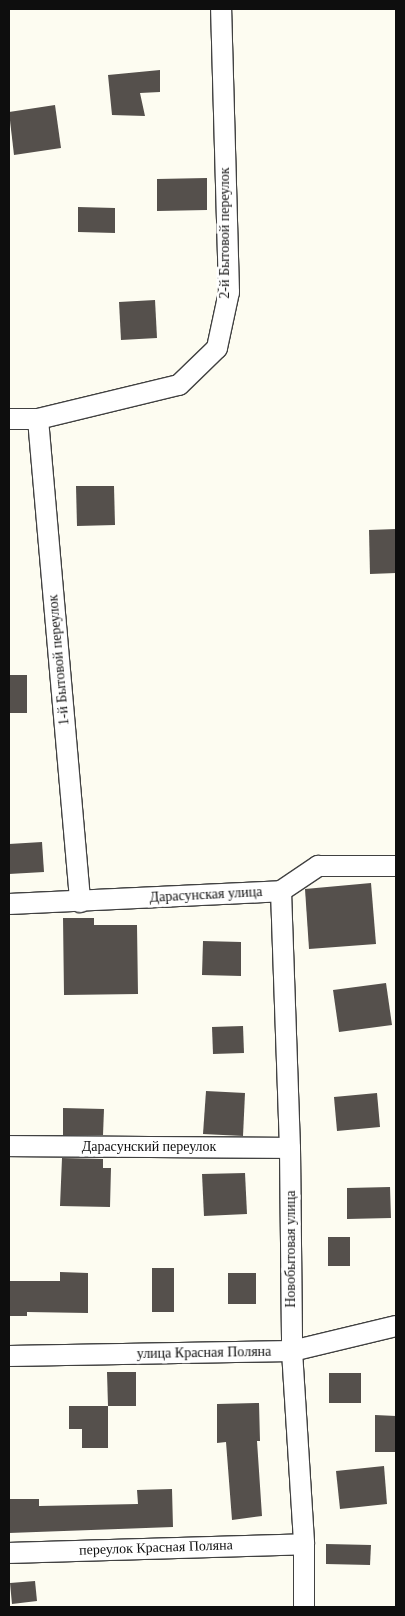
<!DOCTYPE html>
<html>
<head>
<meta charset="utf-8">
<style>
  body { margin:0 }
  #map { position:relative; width:405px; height:1616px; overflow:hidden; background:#fdfcf1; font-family:"Times New Roman",serif }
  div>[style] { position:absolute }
  .building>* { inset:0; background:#55504c }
  .roads { filter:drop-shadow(1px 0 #414141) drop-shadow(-1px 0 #414141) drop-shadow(0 1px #414141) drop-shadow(0 -1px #414141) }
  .minor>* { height:20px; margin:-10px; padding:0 10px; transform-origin:10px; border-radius:10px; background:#fff }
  span { translate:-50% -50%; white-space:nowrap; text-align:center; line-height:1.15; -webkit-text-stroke:5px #fff; paint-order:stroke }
  .street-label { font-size:14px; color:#0e0e0e }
  .frame { position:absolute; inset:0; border:10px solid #0e0e0e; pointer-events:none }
</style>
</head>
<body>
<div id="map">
  <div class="building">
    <i style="clip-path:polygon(160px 70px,160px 92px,140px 93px,145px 116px,112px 115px,108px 75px)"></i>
    <i style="clip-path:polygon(55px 105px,61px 148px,14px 155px,9px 112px)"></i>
    <i style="clip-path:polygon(207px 178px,207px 210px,157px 211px,157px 179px)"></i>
    <i style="clip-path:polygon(78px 207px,115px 208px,115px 233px,78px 232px)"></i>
    <i style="clip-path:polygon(155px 300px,157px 338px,121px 340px,119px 302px)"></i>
    <i style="clip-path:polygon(76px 486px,114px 486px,115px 525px,77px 526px)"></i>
    <i style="clip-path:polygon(396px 529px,396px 573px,370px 574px,369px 530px)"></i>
    <i style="clip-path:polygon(9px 675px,27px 675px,27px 713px,9px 713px)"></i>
    <i style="clip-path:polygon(42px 842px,44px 872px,9px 874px,9px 844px)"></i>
    <i style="clip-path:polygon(371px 883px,376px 944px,309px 949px,305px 889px)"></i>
    <i style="clip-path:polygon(63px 918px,94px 918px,94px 925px,137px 925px,138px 994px,64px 995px)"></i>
    <i style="clip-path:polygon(203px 941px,241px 942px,241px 976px,202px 975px)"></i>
    <i style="clip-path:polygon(386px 983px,392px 1025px,339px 1032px,333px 990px)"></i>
    <i style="clip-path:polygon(243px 1026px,244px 1053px,213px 1054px,212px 1027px)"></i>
    <i style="clip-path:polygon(206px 1091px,245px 1093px,243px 1136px,203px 1134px)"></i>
    <i style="clip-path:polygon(377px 1093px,380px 1127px,337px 1131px,334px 1097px)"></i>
    <i style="clip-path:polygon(63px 1108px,104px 1109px,103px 1135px,63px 1135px)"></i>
    <i style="clip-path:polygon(62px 1158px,103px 1159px,103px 1168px,111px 1168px,110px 1207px,60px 1206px)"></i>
    <i style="clip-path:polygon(245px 1173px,247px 1214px,204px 1216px,202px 1174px)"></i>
    <i style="clip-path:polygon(390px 1187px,391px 1218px,347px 1219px,347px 1188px)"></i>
    <i style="clip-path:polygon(328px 1237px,350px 1237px,350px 1266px,328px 1266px)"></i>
    <i style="clip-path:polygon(152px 1268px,174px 1268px,174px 1312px,152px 1312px)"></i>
    <i style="clip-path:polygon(60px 1272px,88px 1273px,88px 1313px,27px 1312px,27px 1316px,9px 1316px,9px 1281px,60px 1281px)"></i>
    <i style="clip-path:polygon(228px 1273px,256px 1273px,256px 1304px,228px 1304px)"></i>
    <i style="clip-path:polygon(107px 1372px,136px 1372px,136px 1406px,108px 1406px)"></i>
    <i style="clip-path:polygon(329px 1373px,361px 1373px,361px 1403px,329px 1403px)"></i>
    <i style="clip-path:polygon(259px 1403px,260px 1441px,257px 1441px,262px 1516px,232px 1520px,226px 1442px,217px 1443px,217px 1404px)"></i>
    <i style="clip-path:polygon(69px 1406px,108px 1406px,108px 1448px,82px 1448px,82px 1429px,69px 1429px)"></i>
    <i style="clip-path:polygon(375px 1415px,396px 1416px,396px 1452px,375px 1452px)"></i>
    <i style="clip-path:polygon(384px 1466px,387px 1504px,340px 1509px,336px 1471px)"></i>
    <i style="clip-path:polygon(172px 1489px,173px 1527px,9px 1533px,9px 1499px,39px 1499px,39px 1506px,138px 1504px,137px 1490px)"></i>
    <i style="clip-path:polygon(326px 1544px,371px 1545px,370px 1565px,326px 1564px)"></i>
    <i style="clip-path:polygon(35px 1581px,37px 1601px,12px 1604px,10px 1583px)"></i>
  </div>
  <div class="roads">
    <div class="minor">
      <i style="left:9px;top:419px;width:29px"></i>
      <i style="left:38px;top:419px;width:145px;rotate:-13.6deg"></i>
      <i style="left:179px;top:385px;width:53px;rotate:-44.2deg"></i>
      <i style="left:217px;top:348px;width:57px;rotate:-77.9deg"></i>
      <i style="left:229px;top:292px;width:283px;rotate:-91.6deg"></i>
      <i style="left:38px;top:419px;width:485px;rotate:85deg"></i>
      <i style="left:281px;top:891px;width:257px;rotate:88deg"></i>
      <i style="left:290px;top:1148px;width:203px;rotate:89.4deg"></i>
      <i style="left:292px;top:1351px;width:193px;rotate:86.4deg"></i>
      <i style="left:304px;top:1544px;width:63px;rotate:90deg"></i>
      <i style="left:9px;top:904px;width:272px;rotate:-2.7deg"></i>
      <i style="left:281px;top:891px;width:45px;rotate:-34deg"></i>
      <i style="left:318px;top:866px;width:78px"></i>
      <i style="left:9px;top:1146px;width:281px;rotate:0.4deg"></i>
      <i style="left:9px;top:1356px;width:283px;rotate:-1deg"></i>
      <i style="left:292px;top:1351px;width:107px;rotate:-13.5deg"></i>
      <i style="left:9px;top:1553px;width:295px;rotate:-1.7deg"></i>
    </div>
  </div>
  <div class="street-label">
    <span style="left:225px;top:233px;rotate:-90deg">2-й Бытовой переулок</span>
    <span style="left:59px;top:660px;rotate:-95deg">1-й Бытовой переулок</span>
    <span style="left:206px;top:895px;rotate:-3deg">Дарасунская улица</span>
    <span style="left:149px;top:1147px">Дарасунский переулок</span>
    <span style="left:291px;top:1249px;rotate:-90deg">Новобытовая улица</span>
    <span style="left:204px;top:1353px;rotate:-1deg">улица Красная Поляна</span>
    <span style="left:156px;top:1548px;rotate:-2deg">переулок Красная Поляна</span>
  </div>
  <div class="frame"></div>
</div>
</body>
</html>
